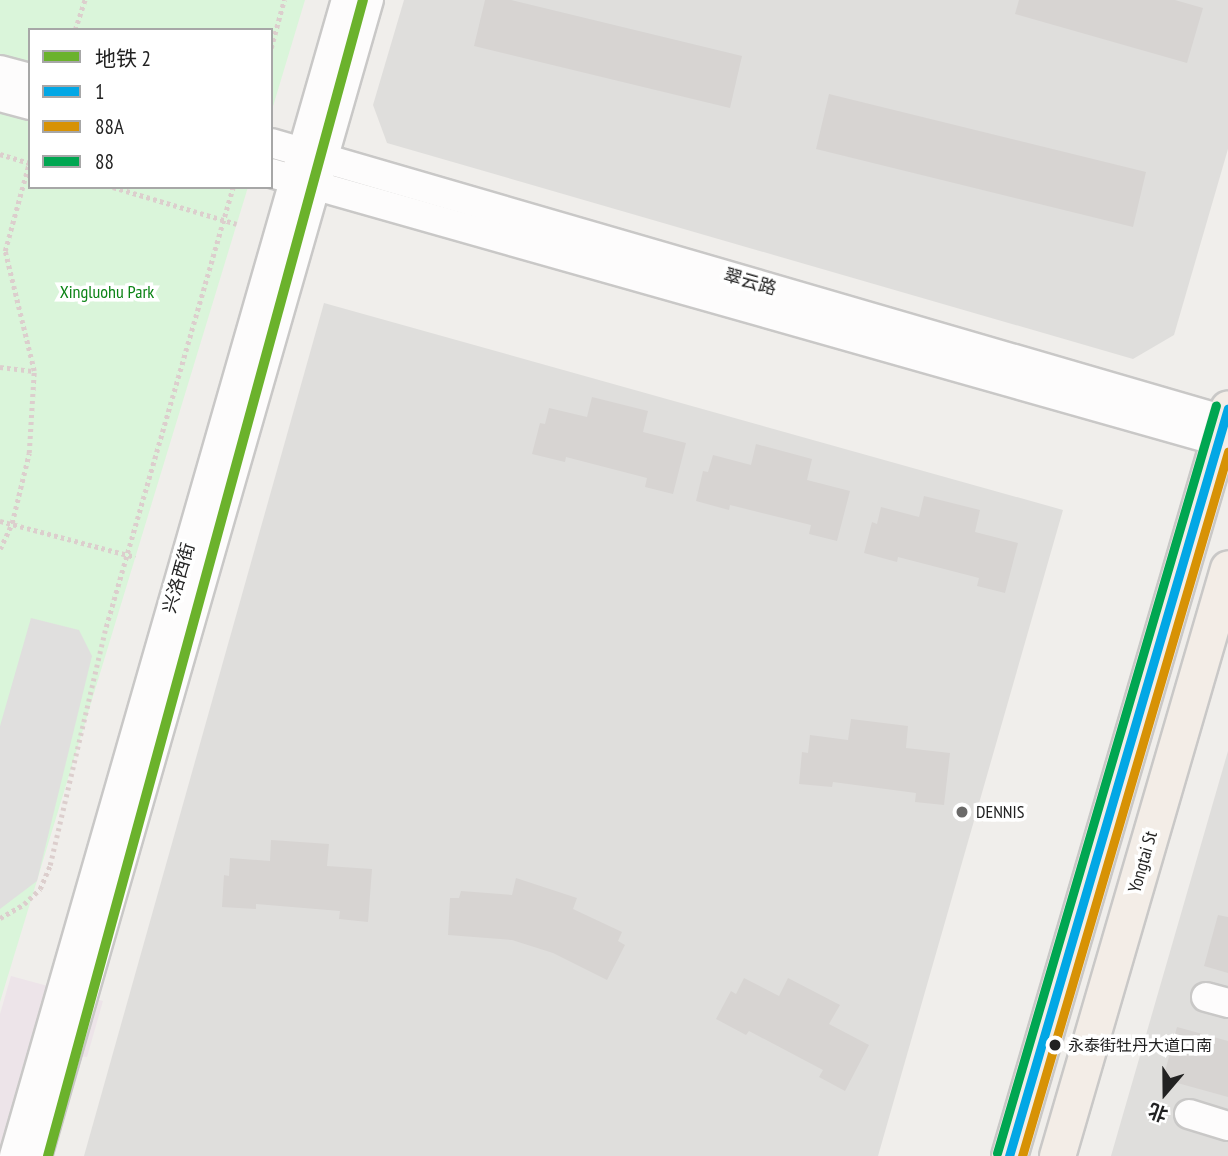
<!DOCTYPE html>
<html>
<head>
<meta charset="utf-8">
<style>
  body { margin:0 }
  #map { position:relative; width:1228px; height:1156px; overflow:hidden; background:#f0eeeb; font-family:"PT Sans Narrow","Noto Sans SC",sans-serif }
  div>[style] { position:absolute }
  .residential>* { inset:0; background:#dfdedc }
  .industrial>* { inset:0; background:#ede4e9 }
  .park>* { inset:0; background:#daf5da }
  .parking>* { inset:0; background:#e0dfde }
  .building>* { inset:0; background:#d7d4d2 }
  .path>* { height:4.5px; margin-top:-2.25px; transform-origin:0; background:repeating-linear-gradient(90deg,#dccecd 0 3.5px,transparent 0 7px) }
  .roads { filter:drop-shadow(2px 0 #c9c8c7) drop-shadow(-2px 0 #c9c8c7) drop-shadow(0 2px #c9c8c7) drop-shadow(0 -2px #c9c8c7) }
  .minor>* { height:28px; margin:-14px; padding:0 14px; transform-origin:14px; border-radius:14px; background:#fdfcfc }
  .major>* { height:35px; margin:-17.5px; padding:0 17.5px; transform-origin:17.5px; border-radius:17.5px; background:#f3ede7 }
  .path-bridge>* { height:4.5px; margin-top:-2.25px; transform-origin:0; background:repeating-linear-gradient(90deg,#dccecd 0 3.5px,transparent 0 7px) }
  .bus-1>* { height:9px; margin:-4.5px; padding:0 4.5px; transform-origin:4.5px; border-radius:4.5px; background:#02a7e5 }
  .bus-2>* { height:9px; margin:-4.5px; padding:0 4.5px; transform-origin:4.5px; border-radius:4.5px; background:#d79205 }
  .bus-3>* { height:9px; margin:-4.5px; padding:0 4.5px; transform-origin:4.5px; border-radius:4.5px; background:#00a651 }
  .metro-1>* { height:10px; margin:-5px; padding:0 5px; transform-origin:5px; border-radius:5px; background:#6bb22c }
  .dots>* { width:19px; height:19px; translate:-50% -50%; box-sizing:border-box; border:4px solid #fff; border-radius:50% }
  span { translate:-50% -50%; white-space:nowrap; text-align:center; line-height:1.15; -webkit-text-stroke:7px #fff; paint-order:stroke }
  .bus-label { font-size:16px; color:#222 }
  .left { translate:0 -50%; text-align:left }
  .street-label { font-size:18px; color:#222 }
  .park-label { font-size:18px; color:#0c8416 }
  .poi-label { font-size:18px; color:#222 }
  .legend { position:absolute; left:28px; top:28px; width:245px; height:161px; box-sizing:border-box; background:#fff; border:2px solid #a7a7a7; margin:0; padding:9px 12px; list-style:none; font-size:21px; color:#222 }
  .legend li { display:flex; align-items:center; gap:14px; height:35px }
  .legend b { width:35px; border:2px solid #a7a7a7 }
  .north { position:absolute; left:1130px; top:1058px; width:70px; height:70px; -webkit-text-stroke:5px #fff; paint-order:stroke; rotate:200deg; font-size:19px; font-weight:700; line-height:28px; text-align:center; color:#222 }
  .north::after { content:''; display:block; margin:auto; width:24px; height:32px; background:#222; clip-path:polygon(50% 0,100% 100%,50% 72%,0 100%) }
</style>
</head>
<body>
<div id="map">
  <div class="residential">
    <i style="clip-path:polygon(404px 0,1228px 0,1228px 149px,1174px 335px,1133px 359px,387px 143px,373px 105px)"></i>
    <i style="clip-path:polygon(324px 303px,1063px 510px,878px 1156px,84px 1156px)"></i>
    <i style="clip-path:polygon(1228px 751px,1228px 1156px,1111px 1156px)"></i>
  </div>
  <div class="industrial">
    <i style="clip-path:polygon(11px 976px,103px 1001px,87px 1057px,79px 1056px,50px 1156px,0 1156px,0 1014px)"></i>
  </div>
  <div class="park">
    <i style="clip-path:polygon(0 0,305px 0,271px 113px,271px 30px,30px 30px,30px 187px,248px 187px,0 1002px)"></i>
  </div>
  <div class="parking">
    <i style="clip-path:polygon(31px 618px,79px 630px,92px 656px,37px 881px,0 909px,0 726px)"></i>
  </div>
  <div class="building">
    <i style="clip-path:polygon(485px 0,511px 0,742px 56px,730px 108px,474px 46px)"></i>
    <i style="clip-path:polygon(1019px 0,1175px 0,1203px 8px,1187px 63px,1015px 14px)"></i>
    <i style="clip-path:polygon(829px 94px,1146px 172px,1133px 227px,816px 149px)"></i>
    <i style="clip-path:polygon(592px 397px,648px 411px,643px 432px,686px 443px,673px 494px,645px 487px,647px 478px,566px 457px,565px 462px,532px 454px,540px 423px,545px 424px,549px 408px,587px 417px)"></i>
    <i style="clip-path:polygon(756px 444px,812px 459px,807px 480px,850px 491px,837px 541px,809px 534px,811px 525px,730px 505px,729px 510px,696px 501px,703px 471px,708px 472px,713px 455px,751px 465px)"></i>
    <i style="clip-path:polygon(924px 496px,980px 510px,975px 532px,1018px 543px,1005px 593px,977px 586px,979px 578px,898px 557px,897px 562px,864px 553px,872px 522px,877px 524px,881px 507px,919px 517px)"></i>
    <i style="clip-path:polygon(851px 719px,908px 726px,906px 748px,950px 753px,944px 805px,915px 802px,916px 793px,833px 782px,832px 787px,799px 784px,802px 752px,808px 753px,810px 735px,848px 740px)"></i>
    <i style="clip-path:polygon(271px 840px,329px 844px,327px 866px,372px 869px,368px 922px,339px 919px,340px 911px,256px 904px,256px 909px,222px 907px,224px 875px,229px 876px,230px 858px,270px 861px)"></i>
    <i style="clip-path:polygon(516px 878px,577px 898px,573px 909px,622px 932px,618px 941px,625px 945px,607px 980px,553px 953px,512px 940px,448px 935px,450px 898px,459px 898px,461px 891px,512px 895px)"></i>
    <i style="clip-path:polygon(1218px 915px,1228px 917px,1228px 973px,1204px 966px)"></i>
    <i style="clip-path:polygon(744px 978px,779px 996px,788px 978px,840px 1005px,829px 1024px,869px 1045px,845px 1091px,819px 1077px,823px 1070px,749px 1031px,746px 1035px,716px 1019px,731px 991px,736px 994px)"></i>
    <i style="clip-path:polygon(1177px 1027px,1228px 1041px,1228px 1097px,1163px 1079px)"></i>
  </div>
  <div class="path">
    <i style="left:75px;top:30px;width:32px;rotate:-72deg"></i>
    <i style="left:271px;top:48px;width:50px;rotate:-74.8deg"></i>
    <i style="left:0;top:154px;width:31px;rotate:17deg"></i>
    <i style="left:113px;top:187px;width:129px;rotate:16.6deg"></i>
    <i style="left:0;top:367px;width:34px;rotate:7deg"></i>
    <i style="left:0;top:521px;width:140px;rotate:14.9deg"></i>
    <i style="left:0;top:549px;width:29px;rotate:-65deg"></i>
    <i style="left:12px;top:523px;width:72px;rotate:-76.3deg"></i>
    <i style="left:29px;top:453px;width:82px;rotate:-86.5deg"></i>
    <i style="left:34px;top:371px;width:123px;rotate:-103.6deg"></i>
    <i style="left:5px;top:251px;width:91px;rotate:-74.7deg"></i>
  </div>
  <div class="roads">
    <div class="minor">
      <i style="left:0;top:70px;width:31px;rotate:15deg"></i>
      <i style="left:0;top:97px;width:31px;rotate:15deg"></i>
      <i style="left:271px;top:143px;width:997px;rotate:16.2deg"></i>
      <i style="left:271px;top:173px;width:995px;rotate:15.81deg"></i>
      <i style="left:1206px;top:997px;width:23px;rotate:15deg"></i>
      <i style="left:1189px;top:1114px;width:41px;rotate:17.1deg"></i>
      <i style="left:14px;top:1156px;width:1203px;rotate:-73.98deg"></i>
      <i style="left:37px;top:1156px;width:1203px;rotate:-73.98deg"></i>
    </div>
    <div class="major">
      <i style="left:1009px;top:1156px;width:779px;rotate:-73.68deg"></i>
      <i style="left:1057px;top:1156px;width:612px;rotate:-73.78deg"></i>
    </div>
  </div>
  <div class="path-bridge">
    <i style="left:0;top:918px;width:28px;rotate:-30deg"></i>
    <i style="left:24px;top:904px;width:22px;rotate:-43deg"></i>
    <i style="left:40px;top:889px;width:26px;rotate:-67deg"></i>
    <i style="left:50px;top:865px;width:244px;rotate:-76.8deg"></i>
    <i style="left:106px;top:627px;width:458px;rotate:-73.9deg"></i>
  </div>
  <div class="bus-1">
    <i style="left:1009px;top:1156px;width:779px;rotate:-73.68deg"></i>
  </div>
  <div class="bus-2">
    <i style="left:1022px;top:1156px;width:734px;rotate:-73.69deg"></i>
  </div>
  <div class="bus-3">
    <i style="left:997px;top:1153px;width:779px;rotate:-73.68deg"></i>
  </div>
  <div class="metro-1">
    <i style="left:48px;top:1156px;width:1198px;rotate:-74.76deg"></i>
  </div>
  <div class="dots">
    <i style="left:962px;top:812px;background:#6a6968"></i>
    <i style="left:1055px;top:1045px;background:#222"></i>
  </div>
  <div class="bus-label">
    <span class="left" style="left:1068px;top:1045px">永泰街牡丹大道口南</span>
  </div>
  <div class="street-label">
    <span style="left:750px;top:282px;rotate:16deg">翠云路</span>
    <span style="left:179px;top:578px;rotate:-74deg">兴洛西街</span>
    <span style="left:1143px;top:862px;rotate:-74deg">Yongtai St</span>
  </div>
  <div class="park-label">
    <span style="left:107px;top:292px">Xingluohu Park</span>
  </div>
  <div class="poi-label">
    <span class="left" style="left:976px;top:812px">DENNIS</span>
  </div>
  <ul class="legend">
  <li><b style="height:9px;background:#6bb22c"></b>地铁 2</li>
  <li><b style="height:9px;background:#02a7e5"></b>1</li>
  <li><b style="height:9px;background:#d79205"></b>88A</li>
  <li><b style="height:9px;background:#00a651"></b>88</li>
  </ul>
  <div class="north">北</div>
</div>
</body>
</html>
